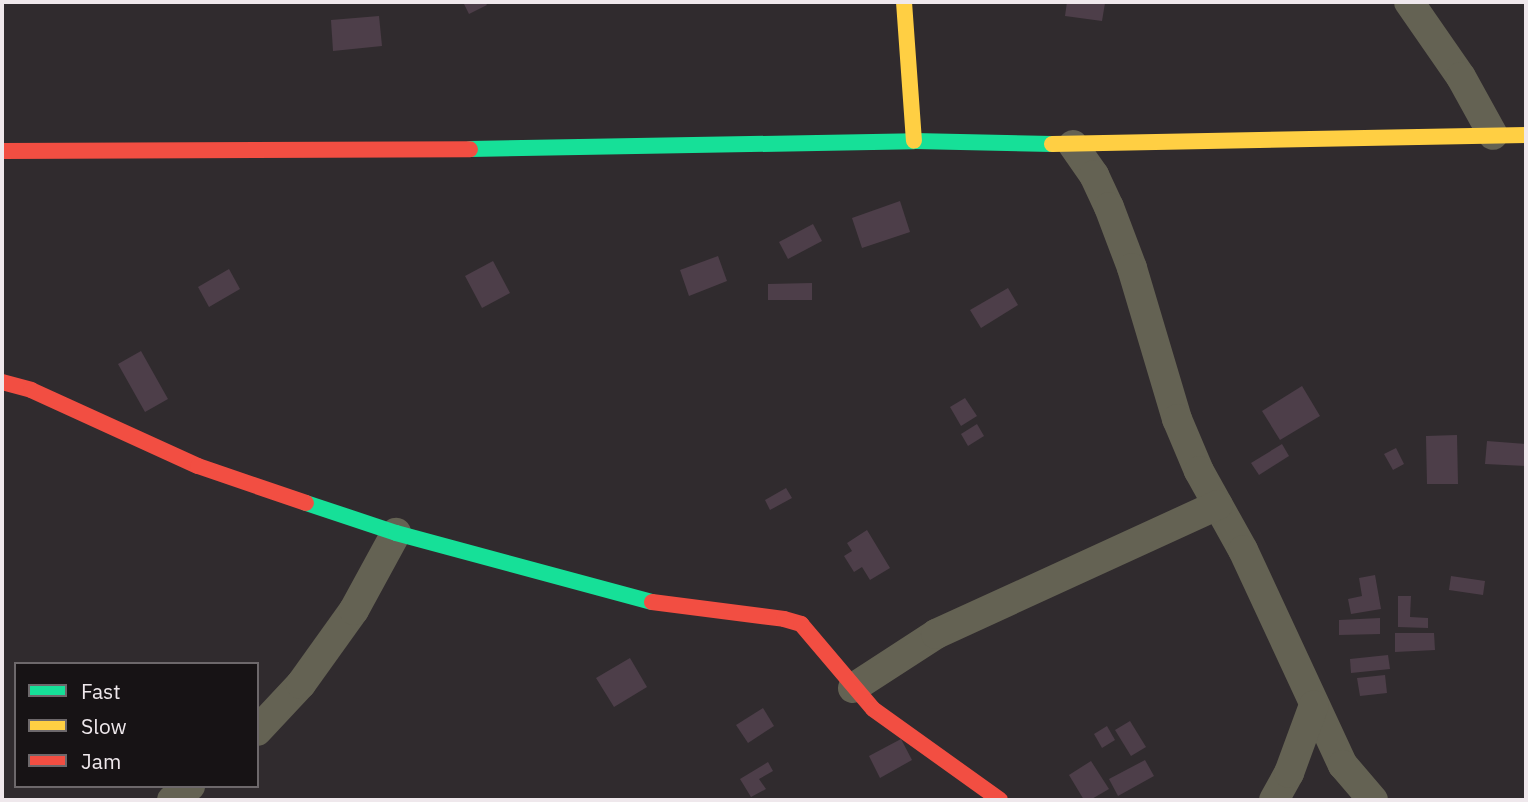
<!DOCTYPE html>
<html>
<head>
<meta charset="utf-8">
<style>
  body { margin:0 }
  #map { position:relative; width:1528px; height:802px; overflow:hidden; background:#302b2e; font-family:"IBM Plex Sans",sans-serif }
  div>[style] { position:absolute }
  .building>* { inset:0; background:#4d3e49 }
  .street>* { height:30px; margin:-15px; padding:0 15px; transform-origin:15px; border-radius:15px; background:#646253 }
  .fast>* { height:16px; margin:-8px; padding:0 8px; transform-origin:8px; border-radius:8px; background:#16e098 }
  .slow>* { height:16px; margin:-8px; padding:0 8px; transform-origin:8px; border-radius:8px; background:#ffcf43 }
  .jam>* { height:16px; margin:-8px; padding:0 8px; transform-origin:8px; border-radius:8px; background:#f24e42 }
  span { translate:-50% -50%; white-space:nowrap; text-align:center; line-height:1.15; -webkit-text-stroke:7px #171315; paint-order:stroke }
  .frame { position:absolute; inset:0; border:4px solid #efe8ec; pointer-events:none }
  .legend { position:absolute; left:14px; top:662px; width:245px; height:126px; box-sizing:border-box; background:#171315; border:2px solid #6d686b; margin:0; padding:9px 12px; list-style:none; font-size:21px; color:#efe8ec }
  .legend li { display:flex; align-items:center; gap:14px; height:35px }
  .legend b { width:35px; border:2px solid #6d686b }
</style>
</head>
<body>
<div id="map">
  <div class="building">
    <i style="clip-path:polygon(463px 2px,485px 2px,487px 5px,469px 14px)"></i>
    <i style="clip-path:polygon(1067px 2px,1105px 3px,1102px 21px,1065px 16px)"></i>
    <i style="clip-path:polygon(379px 16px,382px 46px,333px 51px,331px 20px)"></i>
    <i style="clip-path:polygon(900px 201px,910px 232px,862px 248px,852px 218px)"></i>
    <i style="clip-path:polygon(813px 224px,822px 241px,788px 259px,779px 242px)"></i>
    <i style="clip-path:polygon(718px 256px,727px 281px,689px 296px,680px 270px)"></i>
    <i style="clip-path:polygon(493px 261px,510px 293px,482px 308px,465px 276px)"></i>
    <i style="clip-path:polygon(229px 269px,240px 289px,209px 307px,198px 287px)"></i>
    <i style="clip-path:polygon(812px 283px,812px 300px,768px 300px,768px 284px)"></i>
    <i style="clip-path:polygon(1008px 288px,1018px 305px,981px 328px,970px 310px)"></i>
    <i style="clip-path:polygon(141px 351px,168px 399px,145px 412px,118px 364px)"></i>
    <i style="clip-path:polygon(1302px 386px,1320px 416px,1280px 440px,1262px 411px)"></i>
    <i style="clip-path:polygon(965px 398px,977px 416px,961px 426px,950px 407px)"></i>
    <i style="clip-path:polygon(977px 424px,984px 436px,968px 446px,961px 434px)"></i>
    <i style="clip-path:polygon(1457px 435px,1458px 484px,1427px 484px,1426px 436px)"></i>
    <i style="clip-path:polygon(1487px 441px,1526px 444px,1526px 466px,1485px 464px)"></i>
    <i style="clip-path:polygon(1282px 444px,1289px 456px,1259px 475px,1251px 463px)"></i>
    <i style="clip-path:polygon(1396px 448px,1404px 464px,1393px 470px,1384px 454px)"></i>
    <i style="clip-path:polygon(786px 488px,792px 498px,770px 510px,765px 500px)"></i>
    <i style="clip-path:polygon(867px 530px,890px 568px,870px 580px,862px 567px,854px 572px,844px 556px,852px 551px,847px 543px)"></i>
    <i style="clip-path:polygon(1375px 575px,1381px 609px,1351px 614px,1348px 599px,1362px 596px,1359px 578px)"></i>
    <i style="clip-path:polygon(1451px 576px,1485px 581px,1483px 595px,1449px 590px)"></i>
    <i style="clip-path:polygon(1398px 596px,1411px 596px,1410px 617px,1428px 618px,1428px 628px,1398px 627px)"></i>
    <i style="clip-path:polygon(1380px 618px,1380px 634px,1339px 635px,1339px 620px)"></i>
    <i style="clip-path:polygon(1395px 633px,1434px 633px,1435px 650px,1395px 652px)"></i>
    <i style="clip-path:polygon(1388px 655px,1390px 669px,1351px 673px,1350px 659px)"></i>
    <i style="clip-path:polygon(630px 658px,647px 687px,614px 707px,596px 678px)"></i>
    <i style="clip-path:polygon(1385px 675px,1387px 693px,1360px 696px,1357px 678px)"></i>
    <i style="clip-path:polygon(763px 708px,774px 726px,748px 743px,736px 725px)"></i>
    <i style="clip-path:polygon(1130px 721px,1146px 747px,1131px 756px,1115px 730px)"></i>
    <i style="clip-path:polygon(1107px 726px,1115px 740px,1102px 748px,1094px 734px)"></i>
    <i style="clip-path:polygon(901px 739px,912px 760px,880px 778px,869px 756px)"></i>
    <i style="clip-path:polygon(1145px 760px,1154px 776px,1118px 796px,1109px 779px)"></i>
    <i style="clip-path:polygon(1091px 761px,1109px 789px,1090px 800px,1084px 800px,1069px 775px)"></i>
    <i style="clip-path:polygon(768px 762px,773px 771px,759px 779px,766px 789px,751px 797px,740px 779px)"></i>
  </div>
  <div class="street">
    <i style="left:1409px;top:2px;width:91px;rotate:55.3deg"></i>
    <i style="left:1461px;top:77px;width:66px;rotate:61.1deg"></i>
    <i style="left:1073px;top:145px;width:37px;rotate:55deg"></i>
    <i style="left:1094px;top:175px;width:35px;rotate:65deg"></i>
    <i style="left:1109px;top:207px;width:65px;rotate:69.3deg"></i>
    <i style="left:1132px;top:268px;width:158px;rotate:73.4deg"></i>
    <i style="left:1177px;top:419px;width:56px;rotate:67.1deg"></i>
    <i style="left:1199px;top:471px;width:90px;rotate:60.9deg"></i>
    <i style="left:1243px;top:550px;width:237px;rotate:65.1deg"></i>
    <i style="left:1343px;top:765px;width:46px;rotate:49.4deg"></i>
    <i style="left:853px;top:688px;width:99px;rotate:-33deg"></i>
    <i style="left:936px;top:634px;width:310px;rotate:-24.6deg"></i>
    <i style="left:257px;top:731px;width:64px;rotate:-46.9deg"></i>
    <i style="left:301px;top:684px;width:91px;rotate:-54.4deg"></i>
    <i style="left:354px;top:610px;width:88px;rotate:-61.4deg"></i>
    <i style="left:172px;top:800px;width:23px;rotate:-38deg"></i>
    <i style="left:1274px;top:800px;width:31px;rotate:-61deg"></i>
    <i style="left:1289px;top:773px;width:72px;rotate:-69.8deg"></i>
  </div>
  <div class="fast">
    <i style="left:470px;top:149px;width:444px;rotate:-1deg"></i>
    <i style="left:914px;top:141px;width:138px;rotate:1.2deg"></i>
    <i style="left:306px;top:503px;width:95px;rotate:18.4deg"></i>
    <i style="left:396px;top:533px;width:265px;rotate:15.1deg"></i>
  </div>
  <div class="slow">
    <i style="left:904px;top:2px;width:139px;rotate:85.9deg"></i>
    <i style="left:1052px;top:144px;width:474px;rotate:-1.1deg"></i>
  </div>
  <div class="jam">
    <i style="left:2px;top:151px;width:468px;rotate:-0.2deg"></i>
    <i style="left:2px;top:382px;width:30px;rotate:15deg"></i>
    <i style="left:31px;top:390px;width:183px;rotate:24.5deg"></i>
    <i style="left:198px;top:466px;width:114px;rotate:18.9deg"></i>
    <i style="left:652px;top:602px;width:133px;rotate:7.3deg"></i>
    <i style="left:784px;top:619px;width:18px;rotate:16deg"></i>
    <i style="left:801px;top:624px;width:111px;rotate:49.7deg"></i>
    <i style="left:873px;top:709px;width:156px;rotate:35.6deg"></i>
  </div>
  <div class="frame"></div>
  <ul class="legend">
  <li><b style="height:9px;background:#16e098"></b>Fast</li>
  <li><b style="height:9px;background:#ffcf43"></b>Slow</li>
  <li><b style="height:9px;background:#f24e42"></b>Jam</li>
  </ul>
</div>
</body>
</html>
